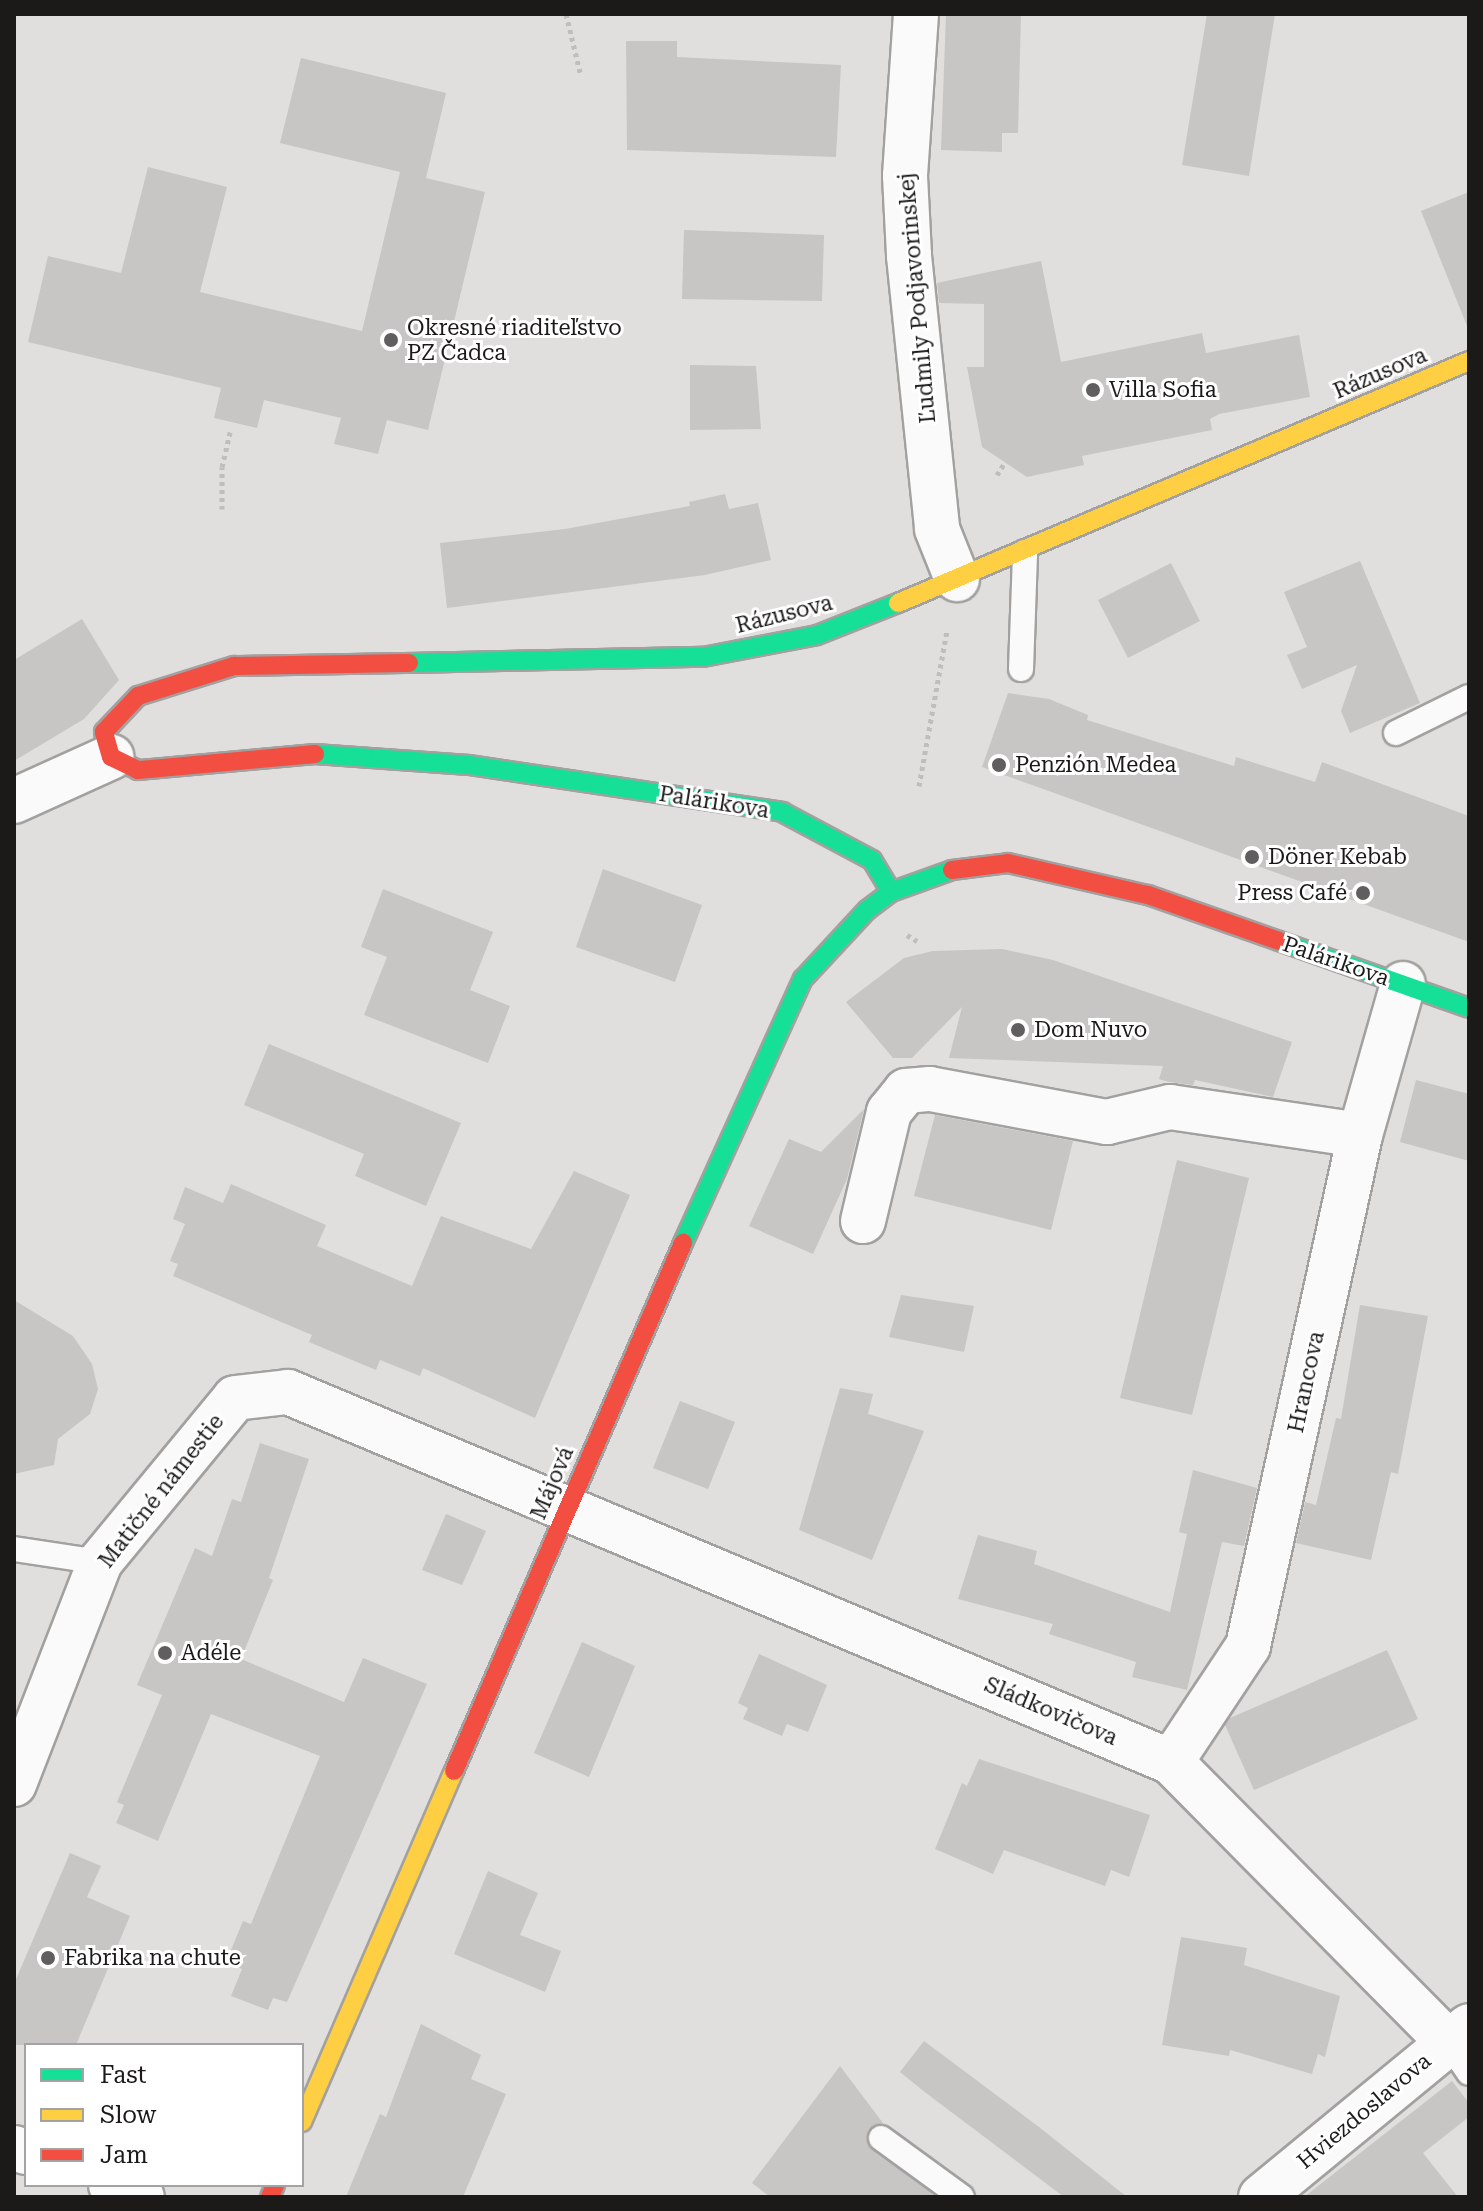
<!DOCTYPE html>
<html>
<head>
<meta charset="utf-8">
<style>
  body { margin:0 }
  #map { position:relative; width:1483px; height:2211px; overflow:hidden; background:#e1dfdd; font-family:"Roboto Serif",serif }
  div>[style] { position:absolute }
  .building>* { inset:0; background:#c7c6c4 }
  .path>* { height:5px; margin-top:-2.5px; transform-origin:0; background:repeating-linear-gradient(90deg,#bebebd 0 4px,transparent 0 8px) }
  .roads { filter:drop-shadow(2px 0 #a2a1a0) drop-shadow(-2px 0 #a2a1a0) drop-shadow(0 2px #a2a1a0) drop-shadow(0 -2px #a2a1a0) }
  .lane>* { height:24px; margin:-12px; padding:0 12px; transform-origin:12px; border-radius:12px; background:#fafafa }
  .street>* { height:44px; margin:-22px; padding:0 22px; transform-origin:22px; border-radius:22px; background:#fafafa }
  .fast>* { height:18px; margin:-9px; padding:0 9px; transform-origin:9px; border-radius:9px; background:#16e098 }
  .slow>* { height:18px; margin:-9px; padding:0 9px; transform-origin:9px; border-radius:9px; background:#ffcf43 }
  .jam>* { height:18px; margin:-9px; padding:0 9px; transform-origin:9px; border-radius:9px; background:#f24e42 }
  .dots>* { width:22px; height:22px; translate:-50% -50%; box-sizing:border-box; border:4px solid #fff; border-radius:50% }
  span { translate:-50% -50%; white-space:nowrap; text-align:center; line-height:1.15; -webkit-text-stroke:6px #fff; paint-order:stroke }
  .street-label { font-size:22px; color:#1b1a19 }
  .poi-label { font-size:22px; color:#1b1a19 }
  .left { translate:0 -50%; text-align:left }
  .right { translate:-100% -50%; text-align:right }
  .frame { position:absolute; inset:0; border:16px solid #1b1a19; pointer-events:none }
  .legend { position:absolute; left:24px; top:2043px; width:280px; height:144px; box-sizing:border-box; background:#fff; border:2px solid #a4a3a3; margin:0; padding:10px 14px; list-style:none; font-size:24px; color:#1b1a19 }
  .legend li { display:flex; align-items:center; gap:16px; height:40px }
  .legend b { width:40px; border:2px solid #a4a3a3 }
</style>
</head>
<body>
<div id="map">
  <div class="building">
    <i style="clip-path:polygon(946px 14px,1021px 14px,1018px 133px,1002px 133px,1002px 152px,941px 150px)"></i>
    <i style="clip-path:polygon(1207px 14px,1275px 14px,1249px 176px,1182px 165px)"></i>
    <i style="clip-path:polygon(626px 41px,677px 41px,677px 57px,841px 65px,836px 157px,627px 150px)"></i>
    <i style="clip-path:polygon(301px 58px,446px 93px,426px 178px,485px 192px,428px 430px,387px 420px,378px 454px,334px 444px,341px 418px,264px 400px,257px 428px,214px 418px,221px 388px,28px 342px,48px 256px,121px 273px,148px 167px,227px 187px,200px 292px,362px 331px,400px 172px,280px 143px)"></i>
    <i style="clip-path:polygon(1469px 192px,1469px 325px,1467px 326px,1421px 211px)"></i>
    <i style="clip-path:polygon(684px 230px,824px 235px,822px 301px,682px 299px)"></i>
    <i style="clip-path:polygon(1041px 261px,1061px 362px,1202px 333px,1206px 353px,1299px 335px,1310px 397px,1219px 414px,1210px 419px,1212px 430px,1082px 456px,1084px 465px,1027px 477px,982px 447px,967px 367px,984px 367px,984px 304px,939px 303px,937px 283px)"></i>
    <i style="clip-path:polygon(690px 365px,756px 366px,761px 429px,690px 430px)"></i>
    <i style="clip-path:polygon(725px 494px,729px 509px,758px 503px,771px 560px,705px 575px,447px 608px,440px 543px,565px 529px,690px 506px,689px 502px)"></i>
    <i style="clip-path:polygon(1360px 561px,1420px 703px,1350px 733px,1341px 711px,1357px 665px,1302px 689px,1287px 655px,1307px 647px,1284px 592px)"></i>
    <i style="clip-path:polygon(1171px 563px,1200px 621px,1128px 658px,1098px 600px)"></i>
    <i style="clip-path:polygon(82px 619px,119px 680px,84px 719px,14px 761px,14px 660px)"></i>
    <i style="clip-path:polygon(1008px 693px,1049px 699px,1088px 715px,1087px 720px,1234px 766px,1236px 757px,1315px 782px,1322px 762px,1469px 816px,1469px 942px,982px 767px)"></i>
    <i style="clip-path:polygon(603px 869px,702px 905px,675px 982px,576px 947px)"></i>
    <i style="clip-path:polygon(383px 889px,493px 932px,470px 990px,510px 1006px,488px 1063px,364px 1015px,387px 957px,361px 947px)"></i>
    <i style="clip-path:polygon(1002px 949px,1053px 960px,1292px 1042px,1273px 1097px,1195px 1080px,1193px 1085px,1169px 1082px,1159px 1079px,1163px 1066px,949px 1058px,962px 1007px,912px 1058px,893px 1058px,846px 1002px,904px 958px,933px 951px)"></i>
    <i style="clip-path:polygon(269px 1044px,461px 1123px,426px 1206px,355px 1176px,364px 1154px,244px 1105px)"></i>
    <i style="clip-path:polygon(1416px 1080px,1469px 1094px,1469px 1161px,1400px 1142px)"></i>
    <i style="clip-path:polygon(864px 1109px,847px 1179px,813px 1254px,749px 1226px,789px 1139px,821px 1152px)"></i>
    <i style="clip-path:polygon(935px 1115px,1073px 1141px,1051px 1230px,914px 1196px)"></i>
    <i style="clip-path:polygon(1177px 1160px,1249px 1178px,1192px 1415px,1120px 1398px)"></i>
    <i style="clip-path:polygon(574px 1171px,630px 1195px,535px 1418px,423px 1368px,420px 1376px,380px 1360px,376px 1370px,309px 1342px,312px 1335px,173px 1276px,178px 1264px,170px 1261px,185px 1224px,173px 1219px,185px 1187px,223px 1203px,231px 1184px,326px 1225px,317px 1246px,412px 1286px,441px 1216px,531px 1249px)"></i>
    <i style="clip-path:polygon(901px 1295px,974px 1306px,964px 1352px,889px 1337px)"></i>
    <i style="clip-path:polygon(14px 1300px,73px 1336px,92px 1364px,98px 1389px,90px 1414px,58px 1439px,54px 1465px,14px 1474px)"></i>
    <i style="clip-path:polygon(1360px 1305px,1428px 1316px,1398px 1474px,1391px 1472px,1371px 1560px,1296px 1543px,1305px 1502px,1316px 1505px,1336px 1418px,1341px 1419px)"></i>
    <i style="clip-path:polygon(840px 1388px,873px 1394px,868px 1414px,924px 1431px,872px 1560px,799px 1530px)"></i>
    <i style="clip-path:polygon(680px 1401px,735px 1422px,708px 1489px,653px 1468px)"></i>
    <i style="clip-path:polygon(260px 1443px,309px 1459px,269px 1578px,273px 1580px,241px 1659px,344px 1702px,363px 1658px,427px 1684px,287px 2002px,273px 1998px,268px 2010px,231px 1996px,242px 1969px,226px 1962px,243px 1921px,251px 1924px,320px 1756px,211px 1714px,158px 1841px,116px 1823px,124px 1805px,117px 1802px,162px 1695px,137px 1685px,195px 1548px,212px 1556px,232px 1499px,241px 1502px)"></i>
    <i style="clip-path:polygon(1193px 1470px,1257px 1488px,1244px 1546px,1222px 1542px,1187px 1690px,1132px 1677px,1136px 1662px,1049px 1634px,1053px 1624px,958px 1599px,978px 1535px,1037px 1551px,1034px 1564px,1170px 1612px,1187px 1534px,1179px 1532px)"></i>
    <i style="clip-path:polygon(446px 1514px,486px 1531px,462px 1585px,422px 1570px)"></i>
    <i style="clip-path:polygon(582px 1642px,635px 1666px,589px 1777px,534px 1753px)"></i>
    <i style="clip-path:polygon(1387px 1650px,1418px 1719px,1254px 1790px,1225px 1725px,1230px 1718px)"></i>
    <i style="clip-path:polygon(759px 1654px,827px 1685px,808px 1732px,787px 1724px,782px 1736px,743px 1719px,748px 1708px,738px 1703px)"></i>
    <i style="clip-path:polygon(979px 1759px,1150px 1815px,1129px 1877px,1111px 1870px,1105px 1886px,1004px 1850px,993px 1874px,935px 1849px,962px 1783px,967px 1786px)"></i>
    <i style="clip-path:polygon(70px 1853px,101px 1866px,87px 1897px,130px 1916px,76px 2045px,14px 2045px,14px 1984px)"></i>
    <i style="clip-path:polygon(488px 1871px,538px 1893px,520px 1935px,561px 1951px,545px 1992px,454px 1954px)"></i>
    <i style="clip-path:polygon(1181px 1937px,1247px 1948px,1244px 1965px,1340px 1996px,1325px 2057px,1318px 2054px,1312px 2074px,1230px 2050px,1229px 2056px,1162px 2045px)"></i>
    <i style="clip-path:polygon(421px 2024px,481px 2055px,471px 2079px,506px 2094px,463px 2197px,346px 2197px,380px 2114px,386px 2117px)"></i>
    <i style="clip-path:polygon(924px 2041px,1039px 2127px,1127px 2197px,1064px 2197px,926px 2093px,900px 2072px)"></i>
    <i style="clip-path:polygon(840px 2066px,883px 2123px,868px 2130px,868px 2145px,937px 2197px,770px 2197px,752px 2183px)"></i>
    <i style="clip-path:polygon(1452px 2081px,1469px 2103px,1469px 2117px,1423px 2153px,1458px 2197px,1304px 2197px)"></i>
  </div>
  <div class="path">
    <i style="left:566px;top:14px;width:60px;rotate:76.4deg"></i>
    <i style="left:997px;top:475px;width:15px;rotate:-58deg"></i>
    <i style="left:222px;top:509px;width:42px;rotate:-90deg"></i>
    <i style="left:222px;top:467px;width:37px;rotate:-77deg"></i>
    <i style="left:919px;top:786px;width:158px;rotate:-79.8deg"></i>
    <i style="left:907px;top:935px;width:12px;rotate:31deg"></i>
  </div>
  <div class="roads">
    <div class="lane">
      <i style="left:1021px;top:669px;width:117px;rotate:-88deg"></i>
      <i style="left:1396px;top:733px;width:81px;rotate:-26.3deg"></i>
      <i style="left:14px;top:1549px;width:87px;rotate:8.6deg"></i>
      <i style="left:1448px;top:2042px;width:37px;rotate:56deg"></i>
      <i style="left:881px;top:2138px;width:100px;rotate:36.1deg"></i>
    </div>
    <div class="street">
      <i style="left:916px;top:14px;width:162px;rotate:93.9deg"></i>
      <i style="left:905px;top:176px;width:80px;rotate:87.1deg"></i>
      <i style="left:909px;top:256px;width:274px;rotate:84.1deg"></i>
      <i style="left:937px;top:529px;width:54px;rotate:68.2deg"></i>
      <i style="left:14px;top:801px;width:107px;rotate:-24.4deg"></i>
      <i style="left:863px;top:1221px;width:112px;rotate:-76.6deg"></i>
      <i style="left:889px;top:1112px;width:27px;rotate:-51deg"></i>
      <i style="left:906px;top:1091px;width:24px;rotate:-5deg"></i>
      <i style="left:930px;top:1089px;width:180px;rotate:10.6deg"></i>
      <i style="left:1107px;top:1122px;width:65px;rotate:-13.4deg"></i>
      <i style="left:1170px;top:1107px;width:192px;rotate:8.4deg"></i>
      <i style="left:1171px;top:1762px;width:139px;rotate:-56.4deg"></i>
      <i style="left:1248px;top:1646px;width:523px;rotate:-77.64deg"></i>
      <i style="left:1360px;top:1135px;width:157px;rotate:-74.1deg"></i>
      <i style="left:14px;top:1784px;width:238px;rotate:-68.8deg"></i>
      <i style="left:100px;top:1562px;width:212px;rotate:-50.5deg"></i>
      <i style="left:235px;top:1398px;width:53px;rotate:-6.5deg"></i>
      <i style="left:288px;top:1392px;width:957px;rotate:22.73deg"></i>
      <i style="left:1171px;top:1762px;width:394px;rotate:45.3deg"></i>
      <i style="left:14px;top:2148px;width:13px;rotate:18deg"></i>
      <i style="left:111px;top:2185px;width:33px;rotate:21deg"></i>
      <i style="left:1261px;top:2197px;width:269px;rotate:-39.4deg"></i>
    </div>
    <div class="fast">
      <i style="left:409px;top:663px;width:294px;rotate:-1.2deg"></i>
      <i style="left:703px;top:657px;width:116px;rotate:-10.9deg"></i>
      <i style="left:817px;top:635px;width:87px;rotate:-21.6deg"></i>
      <i style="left:315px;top:754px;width:154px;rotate:4.1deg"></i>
      <i style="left:469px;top:765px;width:317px;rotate:8.5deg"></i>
      <i style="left:782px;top:812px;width:102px;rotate:28.1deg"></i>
      <i style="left:872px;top:860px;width:37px;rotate:59deg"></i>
      <i style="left:1279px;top:941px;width:201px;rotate:19.4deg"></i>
      <i style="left:683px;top:1243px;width:290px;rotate:-65.6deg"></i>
      <i style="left:803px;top:979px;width:94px;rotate:-47.2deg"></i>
      <i style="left:867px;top:910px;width:30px;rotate:-37deg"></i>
      <i style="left:891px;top:892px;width:65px;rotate:-19.8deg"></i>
    </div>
    <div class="slow">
      <i style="left:898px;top:603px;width:620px;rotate:-22.97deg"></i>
      <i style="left:302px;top:2122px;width:382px;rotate:-66.6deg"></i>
    </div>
    <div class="jam">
      <i style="left:315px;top:754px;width:178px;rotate:174.8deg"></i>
      <i style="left:138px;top:770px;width:30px;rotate:-154deg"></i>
      <i style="left:111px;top:757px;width:26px;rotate:-106deg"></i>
      <i style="left:104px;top:732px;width:50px;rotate:-46.6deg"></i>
      <i style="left:138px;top:696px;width:101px;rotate:-17.4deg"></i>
      <i style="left:234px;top:666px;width:175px;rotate:-1deg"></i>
      <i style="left:952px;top:870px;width:56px;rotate:-7.1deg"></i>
      <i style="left:1008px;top:863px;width:144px;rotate:12.9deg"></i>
      <i style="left:1148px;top:895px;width:139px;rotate:19.3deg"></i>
      <i style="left:454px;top:1771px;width:576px;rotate:-66.55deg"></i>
      <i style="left:270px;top:2197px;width:13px;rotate:-67deg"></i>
    </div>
  </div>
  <div class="dots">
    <i style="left:391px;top:340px;background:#605f5e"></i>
    <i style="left:1093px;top:390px;background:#605f5e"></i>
    <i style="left:999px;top:765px;background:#605f5e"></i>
    <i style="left:1252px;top:857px;background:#605f5e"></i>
    <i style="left:1363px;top:893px;background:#605f5e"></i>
    <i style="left:1018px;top:1030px;background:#605f5e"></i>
    <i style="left:165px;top:1653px;background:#605f5e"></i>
    <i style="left:48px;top:1958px;background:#605f5e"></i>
  </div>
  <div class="street-label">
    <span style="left:917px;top:298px;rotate:-95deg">Ľudmily Podjavorinskej</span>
    <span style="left:1380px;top:373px;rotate:-23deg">Rázusova</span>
    <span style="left:784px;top:614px;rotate:-14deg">Rázusova</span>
    <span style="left:714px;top:802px;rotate:9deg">Palárikova</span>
    <span style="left:1336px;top:961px;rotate:19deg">Palárikova</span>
    <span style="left:1306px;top:1382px;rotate:-78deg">Hrancova</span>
    <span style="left:552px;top:1483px;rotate:-67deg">Májová</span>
    <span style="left:161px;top:1491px;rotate:-52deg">Matičné námestie</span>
    <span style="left:1051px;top:1711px;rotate:23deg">Sládkovičova</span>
    <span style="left:1364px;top:2111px;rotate:-40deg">Hviezdoslavova</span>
  </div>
  <div class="poi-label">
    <span class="left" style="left:407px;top:340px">Okresné riaditeľstvo<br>PZ Čadca</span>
    <span class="left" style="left:1109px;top:390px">Villa Sofia</span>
    <span class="left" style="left:1015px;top:765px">Penzión Medea</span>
    <span class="left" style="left:1268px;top:857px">Döner Kebab</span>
    <span class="right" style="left:1347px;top:893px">Press Café</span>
    <span class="left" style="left:1034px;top:1030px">Dom Nuvo</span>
    <span class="left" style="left:181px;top:1653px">Adéle</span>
    <span class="left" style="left:64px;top:1958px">Fabrika na chute</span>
  </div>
  <div class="frame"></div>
  <ul class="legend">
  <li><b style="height:10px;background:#16e098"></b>Fast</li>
  <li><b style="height:10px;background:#ffcf43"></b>Slow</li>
  <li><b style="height:10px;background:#f24e42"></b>Jam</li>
  </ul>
</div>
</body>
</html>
